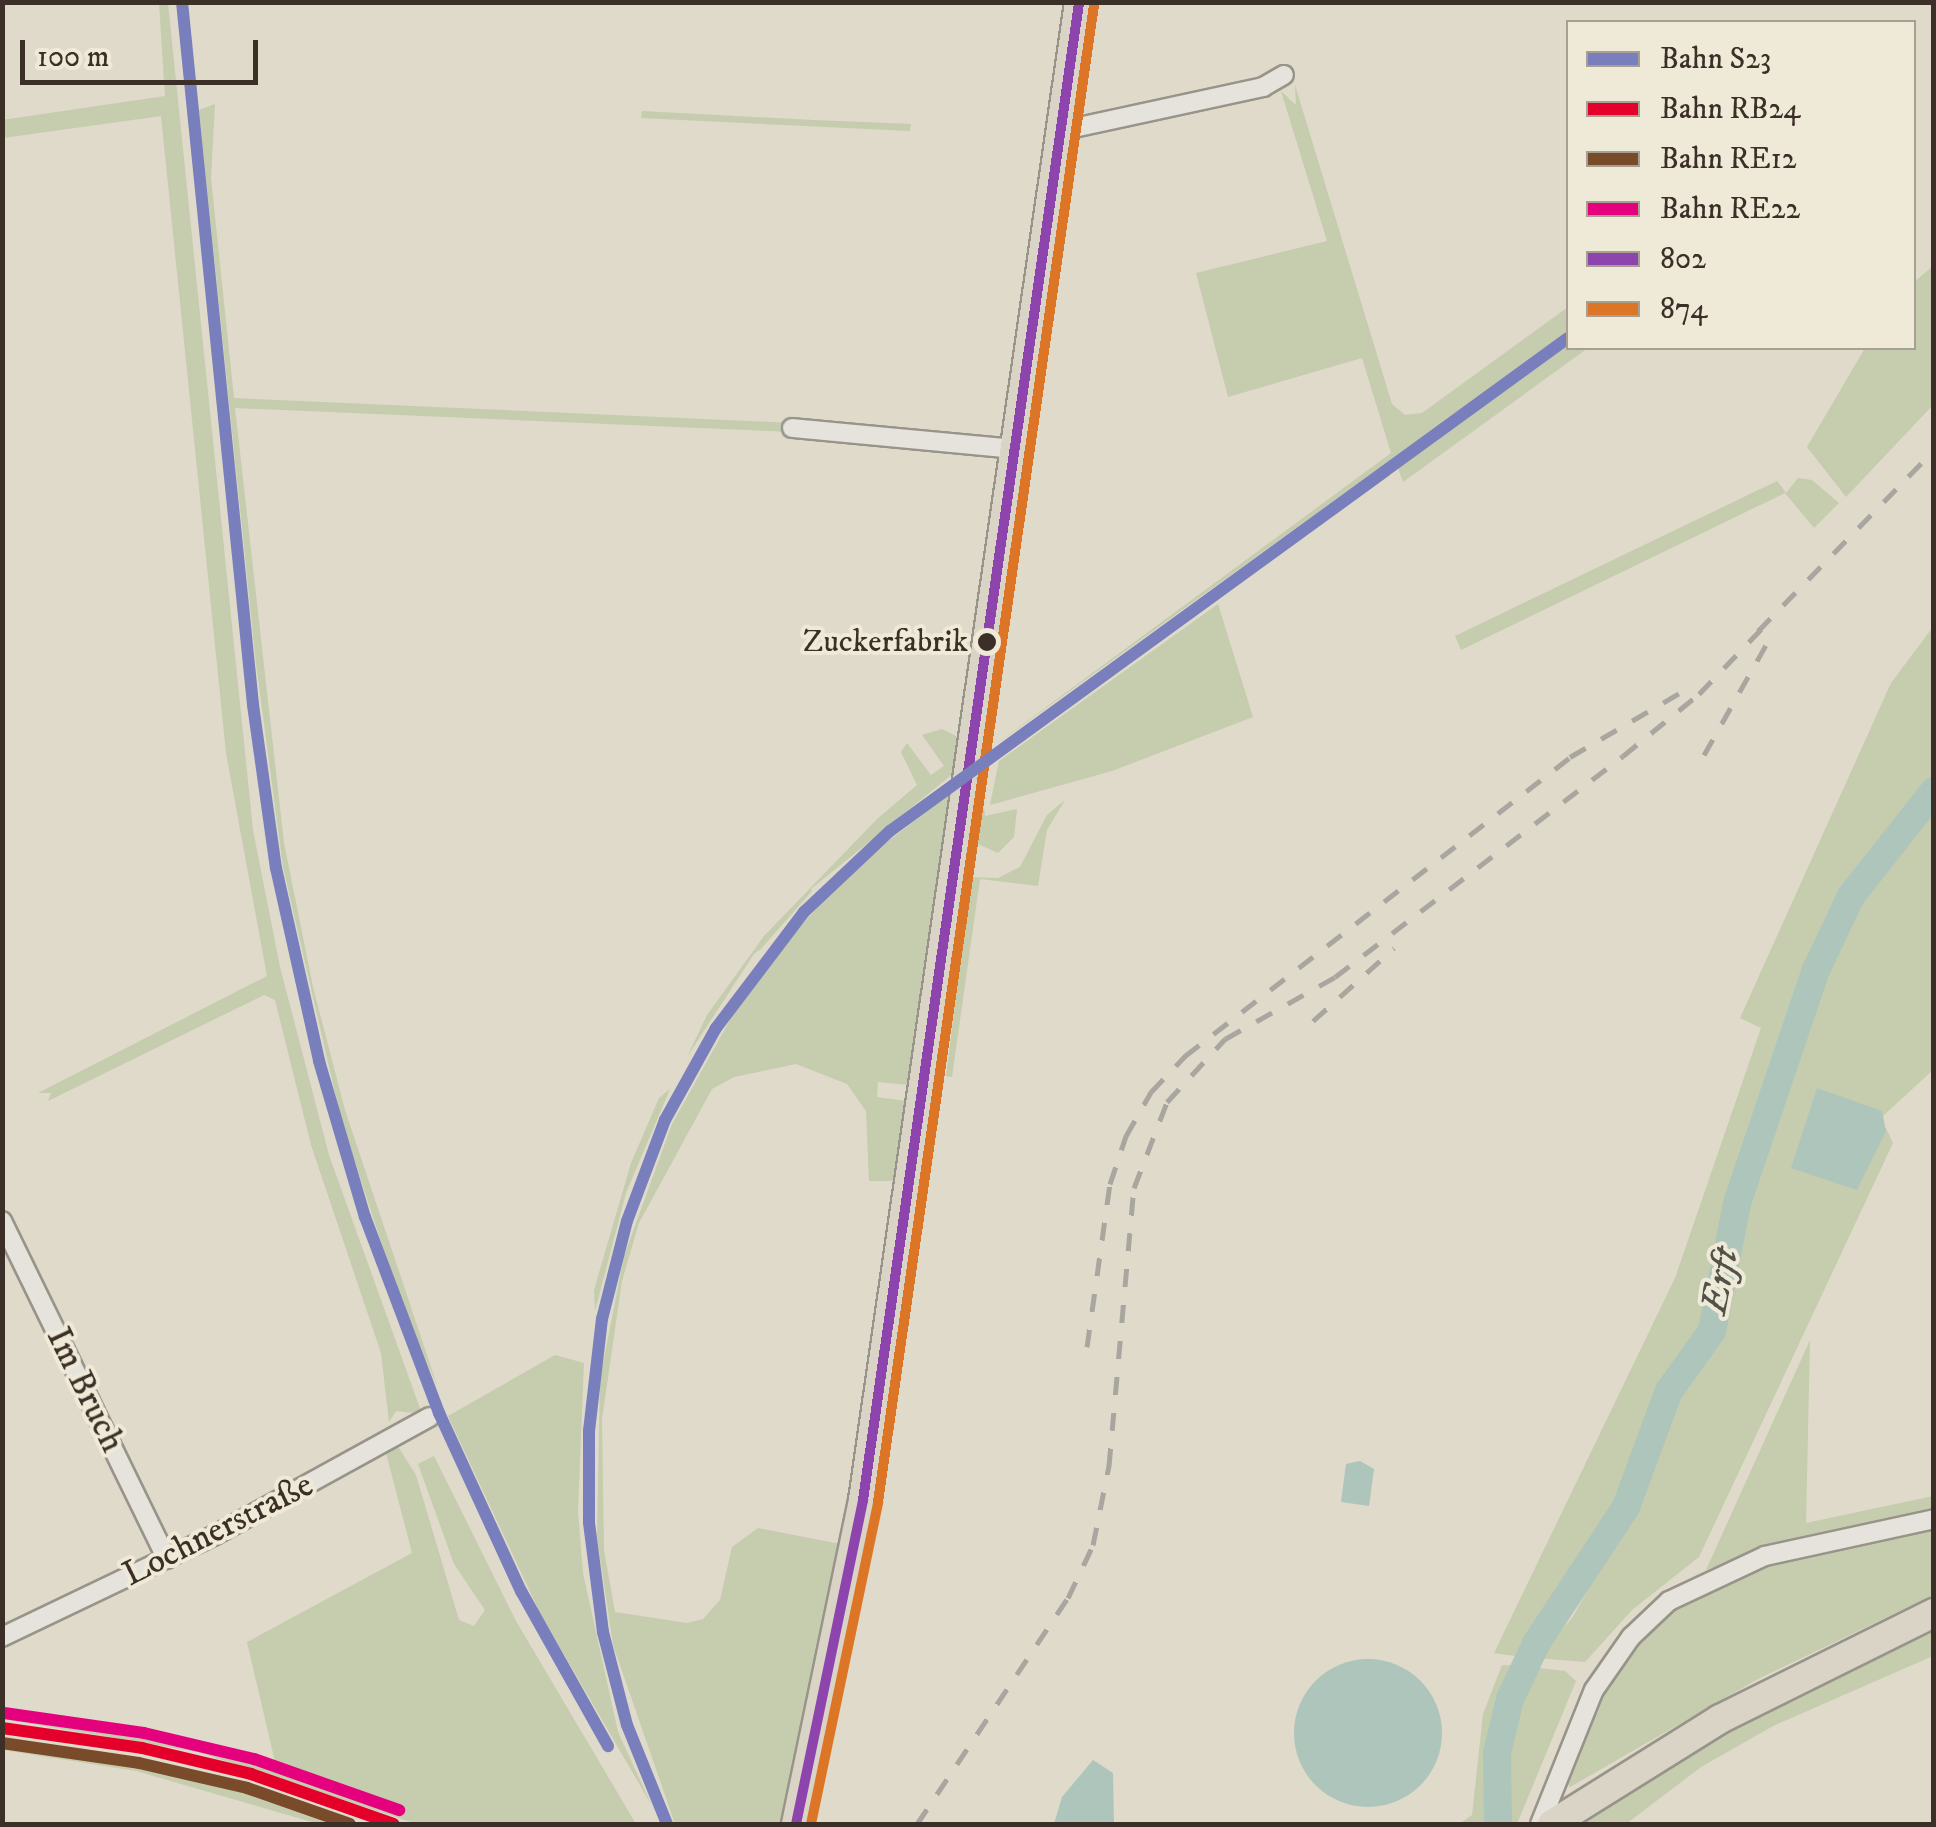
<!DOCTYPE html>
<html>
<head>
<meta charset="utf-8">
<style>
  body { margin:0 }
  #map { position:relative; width:1936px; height:1827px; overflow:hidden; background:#dfdac9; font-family:"IM FELL DW Pica",serif }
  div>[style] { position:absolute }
  .green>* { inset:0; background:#c5cdae }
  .water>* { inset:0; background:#adc5ba }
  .round { border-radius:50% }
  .river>* { height:28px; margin:-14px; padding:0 14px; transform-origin:14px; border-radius:14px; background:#adc5ba }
  .roads { filter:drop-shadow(2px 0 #98948a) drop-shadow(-2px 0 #98948a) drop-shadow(0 2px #98948a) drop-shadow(0 -2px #98948a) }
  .minor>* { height:18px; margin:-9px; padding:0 9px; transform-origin:9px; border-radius:9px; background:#e6e3dc }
  .primary>* { height:28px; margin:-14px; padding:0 14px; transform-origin:14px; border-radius:14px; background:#dad4c6 }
  .rail>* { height:5px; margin-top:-2.5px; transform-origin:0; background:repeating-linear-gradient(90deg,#a9a69f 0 18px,transparent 0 36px) }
  .bus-1>* { height:10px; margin:-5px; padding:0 5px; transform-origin:5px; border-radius:5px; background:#8e44ad }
  .bus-2>* { height:10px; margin:-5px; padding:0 5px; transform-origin:5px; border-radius:5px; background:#dd7526 }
  .rail-1>* { height:12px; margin:-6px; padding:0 6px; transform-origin:6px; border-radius:6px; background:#787fbc }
  .rail-2>* { height:12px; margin:-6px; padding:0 6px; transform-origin:6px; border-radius:6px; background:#e4002b }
  .rail-3>* { height:12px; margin:-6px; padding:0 6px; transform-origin:6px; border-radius:6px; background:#7a4b2a }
  .rail-4>* { height:12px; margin:-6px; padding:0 6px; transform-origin:6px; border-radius:6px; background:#e5007d }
  .dots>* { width:28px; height:28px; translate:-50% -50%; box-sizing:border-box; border:5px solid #efead7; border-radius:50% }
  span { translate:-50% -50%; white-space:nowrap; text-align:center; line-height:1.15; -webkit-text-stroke:8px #efead7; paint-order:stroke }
  .bus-label { font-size:32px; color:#3b2f28 }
  .right { translate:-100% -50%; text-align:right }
  .street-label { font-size:35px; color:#3b2f28 }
  .water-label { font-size:38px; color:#52524b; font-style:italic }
  .frame { position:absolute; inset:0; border:5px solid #3b2f28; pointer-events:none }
  .legend { position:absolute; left:1566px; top:20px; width:350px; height:330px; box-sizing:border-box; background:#efead7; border:2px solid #a79f91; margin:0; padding:12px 18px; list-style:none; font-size:30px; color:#3b2f28 }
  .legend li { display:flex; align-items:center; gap:20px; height:50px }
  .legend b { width:50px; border:2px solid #a79f91 }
  .scale { position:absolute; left:20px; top:40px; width:238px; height:45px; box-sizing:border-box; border:5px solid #3b2f28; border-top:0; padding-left:12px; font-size:30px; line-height:35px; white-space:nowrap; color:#3b2f28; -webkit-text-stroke:8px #efead7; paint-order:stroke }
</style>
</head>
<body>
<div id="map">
  <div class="green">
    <i style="clip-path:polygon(159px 3px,168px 3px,253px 830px,280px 967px,329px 1155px,422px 1414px,396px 1411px,389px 1422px,381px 1353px,311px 1145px,275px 1000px,264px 995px,48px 1101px,51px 1093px,38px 1093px,267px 976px,226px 753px,161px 116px,3px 138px,2px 120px,165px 96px)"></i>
    <i style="clip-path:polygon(1295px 85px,1392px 404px,1405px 415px,1422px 413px,1568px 307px,1568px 332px,988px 750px,1391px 453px,1362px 358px,1228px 397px,1196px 273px,1327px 241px,1281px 91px,1296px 105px)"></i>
    <i style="clip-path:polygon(215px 104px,211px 178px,234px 398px,794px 423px,793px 432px,235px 408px,284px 843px,313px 987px,345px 1110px,438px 1388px,400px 1299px,342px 1123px,283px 867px,256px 664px,199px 110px)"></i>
    <i style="clip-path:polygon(642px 111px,814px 120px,911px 124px,910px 131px,804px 126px,641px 118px)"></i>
    <i style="clip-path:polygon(1933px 266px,1933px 405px,1846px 497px,1807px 447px,1865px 348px,1914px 348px,1914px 282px)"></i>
    <i style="clip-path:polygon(1568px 344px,1588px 348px,1403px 482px,1398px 468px)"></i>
    <i style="clip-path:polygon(1798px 478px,1812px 480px,1839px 503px,1814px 528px,1785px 493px,1461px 650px,1455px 636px,1777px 481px,1786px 493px)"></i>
    <i style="clip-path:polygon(1218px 604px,1253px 717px,1112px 771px,990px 805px,999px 761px)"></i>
    <i style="clip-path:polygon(1933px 627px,1933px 782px,1839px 890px,1730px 1202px,1701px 1335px,1665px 1379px,1608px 1526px,1522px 1657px,1494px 1653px,1675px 1278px,1761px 1028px,1740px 1018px,1891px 683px)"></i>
    <i style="clip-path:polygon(942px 729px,958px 737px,955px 772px,811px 889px,812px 891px,761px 949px,754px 954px,687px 1057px,707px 1015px,764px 936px,877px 819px,917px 785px,901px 752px,907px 743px,931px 775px,944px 766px,922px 735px)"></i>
    <i style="clip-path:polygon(952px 792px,908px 1085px,878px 1082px,877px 1097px,906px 1101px,893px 1181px,869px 1181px,866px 1111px,847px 1084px,796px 1064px,734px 1077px,712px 1089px,639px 1223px,622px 1281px,602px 1419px,604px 1550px,615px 1612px,687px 1623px,703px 1619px,720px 1600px,732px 1547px,758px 1528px,840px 1544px,781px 1824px,675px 1824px,613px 1645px,597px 1537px,600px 1379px,624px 1256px,672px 1124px,750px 984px,848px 872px)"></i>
    <i style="clip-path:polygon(1065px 800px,1047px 830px,1038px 886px,980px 879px,952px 1077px,946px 1076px,971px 877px,998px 878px,1020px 867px,1047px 815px)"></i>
    <i style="clip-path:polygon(1933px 803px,1933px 1070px,1883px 1116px,1817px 1089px,1792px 1168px,1886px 1128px,1893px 1143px,1699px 1557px,1632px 1610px,1585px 1662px,1536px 1658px,1572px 1618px,1627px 1522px,1666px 1415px,1715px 1339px,1727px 1311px,1745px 1202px,1840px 921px)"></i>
    <i style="clip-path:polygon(984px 807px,985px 816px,1017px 809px,1014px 837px,998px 853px,976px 843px)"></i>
    <i style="clip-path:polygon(670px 1089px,626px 1193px,595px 1311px,594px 1290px,631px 1163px,659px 1098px)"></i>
    <i style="clip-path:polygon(1810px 1340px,1806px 1523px,1933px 1496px,1933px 1510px,1772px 1545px,1706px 1570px)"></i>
    <i style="clip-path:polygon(555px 1355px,584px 1363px,578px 1511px,583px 1573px,618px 1732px,652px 1806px,540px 1613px,448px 1416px)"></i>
    <i style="clip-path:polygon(397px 1445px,416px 1475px,459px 1620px,474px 1626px,485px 1610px,454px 1564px,418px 1464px,434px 1456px,516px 1621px,636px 1824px,417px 1824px,198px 1752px,3px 1719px,123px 1730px,276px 1766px,247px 1642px,412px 1553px,385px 1449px)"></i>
    <i style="clip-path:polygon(1933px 1527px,1933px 1595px,1758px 1679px,1570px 1787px,1564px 1780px,1601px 1695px,1634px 1646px,1674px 1608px,1761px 1565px)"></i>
    <i style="clip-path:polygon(1933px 1627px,1933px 1656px,1775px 1725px,1701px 1767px,1626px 1824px,1573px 1824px,1713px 1738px)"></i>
    <i style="clip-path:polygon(1502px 1665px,1519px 1666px,1493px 1743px,1491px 1824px,1459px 1824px,1472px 1815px,1483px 1714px)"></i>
    <i style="clip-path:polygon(1530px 1667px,1565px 1671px,1576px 1681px,1517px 1824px,1504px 1824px,1503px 1743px)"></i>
    <i style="clip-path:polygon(3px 1742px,193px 1775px,355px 1824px,319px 1824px,136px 1771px,3px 1750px)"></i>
  </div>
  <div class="water">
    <i style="clip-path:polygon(1817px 1088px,1882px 1111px,1886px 1131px,1857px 1190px,1791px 1168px)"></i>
    <i style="clip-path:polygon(1360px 1461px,1374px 1469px,1369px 1506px,1341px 1502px,1346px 1464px)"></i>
    <i class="round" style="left:1294px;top:1659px;width:148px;height:148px"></i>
    <i style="clip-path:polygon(1093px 1760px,1113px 1773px,1114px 1824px,1054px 1824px,1062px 1797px)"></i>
  </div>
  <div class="river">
    <i style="left:1498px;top:1824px;width:71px;rotate:-90.8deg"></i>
    <i style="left:1497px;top:1753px;width:56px;rotate:-76.5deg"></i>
    <i style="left:1510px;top:1699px;width:63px;rotate:-64.7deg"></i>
    <i style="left:1537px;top:1642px;width:162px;rotate:-56.6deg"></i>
    <i style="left:1626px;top:1507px;width:124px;rotate:-69.7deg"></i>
    <i style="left:1669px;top:1391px;width:74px;rotate:-54.4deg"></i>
    <i style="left:1712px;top:1331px;width:130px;rotate:-78.9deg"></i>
    <i style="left:1737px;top:1203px;width:246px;rotate:-71.3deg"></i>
    <i style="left:1816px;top:970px;width:82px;rotate:-64.7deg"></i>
    <i style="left:1851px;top:896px;width:134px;rotate:-51.7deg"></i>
  </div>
  <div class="roads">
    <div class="minor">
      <i style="left:1060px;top:131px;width:208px;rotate:-12.2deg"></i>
      <i style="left:1263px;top:87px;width:24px;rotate:-30deg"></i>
      <i style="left:792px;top:428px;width:223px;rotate:5.4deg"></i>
      <i style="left:2px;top:1221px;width:376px;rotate:64deg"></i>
      <i style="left:2px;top:1637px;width:236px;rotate:-25.6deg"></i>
      <i style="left:215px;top:1535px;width:245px;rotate:-28.8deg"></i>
      <i style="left:1540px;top:1824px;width:144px;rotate:-68.1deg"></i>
      <i style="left:1594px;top:1690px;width:65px;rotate:-55.1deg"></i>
      <i style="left:1631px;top:1637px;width:52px;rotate:-43.5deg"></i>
      <i style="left:1669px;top:1601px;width:106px;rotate:-25.1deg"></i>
      <i style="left:1765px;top:1556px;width:173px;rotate:-12.3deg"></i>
    </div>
    <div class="primary">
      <i style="left:796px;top:1824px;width:331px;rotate:-78.3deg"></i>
      <i style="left:863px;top:1500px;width:1513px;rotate:-81.79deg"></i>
      <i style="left:1552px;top:1824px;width:198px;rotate:-32deg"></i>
      <i style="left:1720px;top:1719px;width:239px;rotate:-26.4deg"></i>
    </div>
  </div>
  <div class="rail">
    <i style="left:1758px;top:631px;width:247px;rotate:-45.8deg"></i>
    <i style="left:1704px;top:755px;width:137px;rotate:-60.6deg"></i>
    <i style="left:1313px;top:1021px;width:109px;rotate:-42deg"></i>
    <i style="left:1087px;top:1347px;width:165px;rotate:-82deg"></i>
    <i style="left:1110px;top:1184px;width:51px;rotate:-71.6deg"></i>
    <i style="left:1126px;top:1136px;width:51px;rotate:-60.4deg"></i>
    <i style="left:1151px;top:1092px;width:50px;rotate:-46.6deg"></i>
    <i style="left:1185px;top:1056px;width:487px;rotate:-37.8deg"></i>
    <i style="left:1570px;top:757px;width:143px;rotate:-30.3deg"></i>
    <i style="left:917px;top:1824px;width:272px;rotate:-56.3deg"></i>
    <i style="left:1068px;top:1598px;width:59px;rotate:-64.7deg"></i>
    <i style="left:1093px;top:1545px;width:81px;rotate:-78.6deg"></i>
    <i style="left:1109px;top:1466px;width:279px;rotate:-84.9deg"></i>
    <i style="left:1134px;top:1188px;width:92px;rotate:-69deg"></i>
    <i style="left:1167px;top:1102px;width:86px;rotate:-47.4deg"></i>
    <i style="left:1225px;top:1039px;width:126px;rotate:-29.4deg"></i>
    <i style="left:1335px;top:977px;width:363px;rotate:-37.5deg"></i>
    <i style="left:1623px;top:756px;width:98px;rotate:-39.2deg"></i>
    <i style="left:1699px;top:694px;width:100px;rotate:-46.2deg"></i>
  </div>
  <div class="bus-1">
    <i style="left:796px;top:1824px;width:331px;rotate:-78.3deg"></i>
    <i style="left:863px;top:1500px;width:1513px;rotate:-81.79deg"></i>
  </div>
  <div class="bus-2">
    <i style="left:811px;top:1824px;width:329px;rotate:-78.2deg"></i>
    <i style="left:878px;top:1502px;width:1513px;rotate:-81.79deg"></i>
  </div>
  <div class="rail-1">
    <i style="left:182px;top:2px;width:707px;rotate:84.23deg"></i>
    <i style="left:253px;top:705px;width:165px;rotate:82deg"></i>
    <i style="left:276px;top:868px;width:198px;rotate:77.4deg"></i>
    <i style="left:319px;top:1061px;width:163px;rotate:73.6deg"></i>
    <i style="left:365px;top:1217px;width:210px;rotate:69.3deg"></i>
    <i style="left:439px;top:1413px;width:196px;rotate:65.3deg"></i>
    <i style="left:521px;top:1591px;width:178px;rotate:60.7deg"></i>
    <i style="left:667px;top:1824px;width:107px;rotate:-112deg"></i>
    <i style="left:627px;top:1725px;width:96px;rotate:-104.5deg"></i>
    <i style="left:603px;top:1632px;width:111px;rotate:-97.3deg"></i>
    <i style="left:589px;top:1522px;width:91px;rotate:-90deg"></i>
    <i style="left:589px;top:1431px;width:113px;rotate:-83.4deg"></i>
    <i style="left:602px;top:1319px;width:101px;rotate:-75.7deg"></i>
    <i style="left:627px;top:1221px;width:108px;rotate:-69.4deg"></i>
    <i style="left:665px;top:1120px;width:105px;rotate:-61deg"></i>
    <i style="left:716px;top:1028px;width:146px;rotate:-52.8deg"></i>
    <i style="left:804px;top:912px;width:118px;rotate:-43.3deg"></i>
    <i style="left:890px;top:831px;width:838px;rotate:-36.02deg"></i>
  </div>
  <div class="rail-2">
    <i style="left:2px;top:1728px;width:141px;rotate:8.1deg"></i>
    <i style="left:142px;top:1748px;width:112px;rotate:13.4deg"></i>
    <i style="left:251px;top:1774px;width:151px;rotate:19.3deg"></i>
  </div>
  <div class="rail-3">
    <i style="left:2px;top:1743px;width:138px;rotate:8.3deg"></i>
    <i style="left:139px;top:1763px;width:111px;rotate:13deg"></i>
    <i style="left:247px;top:1788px;width:109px;rotate:19.3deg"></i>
  </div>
  <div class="rail-4">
    <i style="left:4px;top:1713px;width:141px;rotate:8.1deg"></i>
    <i style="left:144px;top:1733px;width:113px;rotate:13.3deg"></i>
    <i style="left:254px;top:1759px;width:154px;rotate:19.4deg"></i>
  </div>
  <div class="dots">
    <i style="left:987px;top:642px;background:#3b2f28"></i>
  </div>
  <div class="bus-label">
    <span class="right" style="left:968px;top:642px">Zuckerfabrik</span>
  </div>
  <div class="street-label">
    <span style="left:85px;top:1390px;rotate:64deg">Im Bruch</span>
    <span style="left:218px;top:1530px;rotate:-27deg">Lochnerstraße</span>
  </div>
  <div class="water-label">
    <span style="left:1721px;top:1281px;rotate:-79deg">Erft</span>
  </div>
  <div class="frame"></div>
  <ul class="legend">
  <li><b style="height:12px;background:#787fbc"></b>Bahn S23</li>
  <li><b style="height:12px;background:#e4002b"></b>Bahn RB24</li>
  <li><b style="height:12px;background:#7a4b2a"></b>Bahn RE12</li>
  <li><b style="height:12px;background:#e5007d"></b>Bahn RE22</li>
  <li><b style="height:12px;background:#8e44ad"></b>802</li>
  <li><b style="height:12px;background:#dd7526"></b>874</li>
  </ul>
  <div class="scale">100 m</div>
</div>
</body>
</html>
